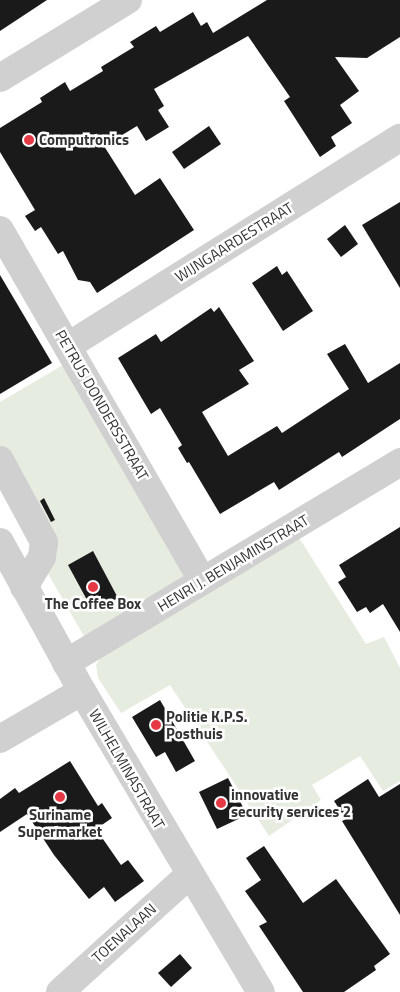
<!DOCTYPE html>
<html>
<head>
<meta charset="utf-8">
<style>
  body { margin:0 }
  #map { position:relative; width:400px; height:992px; overflow:hidden; background:#fff; font-family:"Titillium Web",sans-serif }
  div>[style] { position:absolute }
  .green>* { inset:0; background:#e6ecdf }
  .building>* { inset:0; background:#1a1a1a }
  .minor>* { height:28px; margin:-14px; padding:0 14px; transform-origin:14px; border-radius:14px; background:#d0d0d0 }
  .dots>* { width:14px; height:14px; translate:-50% -50%; box-sizing:border-box; border:2px solid #fff; border-radius:50% }
  span { translate:-50% -50%; white-space:nowrap; text-align:center; line-height:1.15; -webkit-text-stroke:5px #fff; paint-order:stroke }
  .poi-label { font-size:15px; color:#333; font-weight:700 }
  .left { translate:0 -50%; text-align:left }
  .street-label { font-size:15px; color:#333 }
</style>
</head>
<body>
<div id="map">
  <div class="green">
    <i style="clip-path:polygon(63px 365px,186px 579px,85px 638px,0 490px,0 402px)"></i>
    <i style="clip-path:polygon(298px 536px,366px 644px,384px 637px,400px 668px,400px 781px,383px 791px,360px 756px,312px 785px,321px 800px,269px 836px,170px 685px,121px 713px,98px 678px,96px 665px,103px 653px)"></i>
  </div>
  <div class="building">
    <i style="clip-path:polygon(0 0,47px 0,0 31px)"></i>
    <i style="clip-path:polygon(267px 0,400px 0,400px 37px,367px 58px,335px 57px,359px 91px,340px 105px,352px 123px,331px 137px,336px 146px,320px 157px,284px 101px,290px 97px,248px 36px,154px 89px,164px 106px,158px 110px,169px 127px,146px 141px,137px 126px,104px 146px,135px 195px,160px 178px,194px 230px,97px 293px,90px 282px,78px 280px,63px 251px,58px 254px,41px 227px,35px 231px,25px 216px,35px 210px,0 152px,0 128px,42px 102px,40px 98px,65px 82px,70px 91px,103px 71px,101px 67px,134px 47px,130px 42px,156px 26px,160px 32px,193px 12px,201px 26px,207px 22px,213px 33px)"></i>
    <i style="clip-path:polygon(209px 126px,221px 144px,184px 169px,172px 152px)"></i>
    <i style="clip-path:polygon(400px 202px,400px 288px,362px 225px)"></i>
    <i style="clip-path:polygon(345px 225px,358px 244px,341px 257px,327px 239px)"></i>
    <i style="clip-path:polygon(277px 266px,282px 275px,287px 271px,313px 311px,283px 331px,252px 283px)"></i>
    <i style="clip-path:polygon(0 275px,52px 363px,0 394px)"></i>
    <i style="clip-path:polygon(219px 307px,254px 361px,239px 370px,249px 384px,202px 412px,228px 456px,277px 426px,282px 433px,349px 389px,327px 354px,345px 344px,368px 383px,400px 363px,400px 419px,342px 457px,339px 452px,279px 490px,274px 482px,220px 514px,189px 462px,187px 463px,178px 448px,182px 445px,160px 408px,151px 414px,118px 358px,156px 334px,161px 342px,211px 308px,214px 312px)"></i>
    <i style="clip-path:polygon(44px 498px,55px 520px,51px 522px,40px 501px)"></i>
    <i style="clip-path:polygon(400px 527px,400px 632px,383px 604px,370px 613px,366px 607px,357px 612px,338px 582px,346px 577px,339px 565px)"></i>
    <i style="clip-path:polygon(93px 551px,118px 598px,93px 611px,68px 565px)"></i>
    <i style="clip-path:polygon(160px 700px,195px 761px,176px 772px,165px 752px,156px 757px,132px 717px)"></i>
    <i style="clip-path:polygon(70px 761px,98px 806px,102px 803px,112px 818px,96px 829px,121px 865px,128px 860px,144px 881px,115px 902px,104px 887px,89px 899px,54px 855px,27px 814px,0 832px,0 799px,15px 788px,19px 793px)"></i>
    <i style="clip-path:polygon(228px 778px,247px 815px,217px 829px,199px 792px)"></i>
    <i style="clip-path:polygon(368px 779px,379px 797px,400px 784px,400px 915px,342px 821px,346px 819px,334px 801px)"></i>
    <i style="clip-path:polygon(264px 846px,303px 903px,336px 879px,390px 954px,374px 966px,376px 970px,344px 992px,303px 992px,259px 926px,267px 922px,245px 891px,261px 880px,246px 858px)"></i>
    <i style="clip-path:polygon(180px 954px,192px 968px,171px 987px,158px 973px)"></i>
  </div>
  <div class="minor">
    <i style="left:0;top:78px;width:150px;rotate:-31.4deg"></i>
    <i style="left:0;top:230px;width:405px;rotate:60deg"></i>
    <i style="left:68px;top:346px;width:392px;rotate:-32.1deg"></i>
    <i style="left:0;top:460px;width:93px;rotate:61.8deg"></i>
    <i style="left:44px;top:542px;width:15px;rotate:98deg"></i>
    <i style="left:42px;top:557px;width:35px;rotate:121deg"></i>
    <i style="left:0;top:542px;width:170px;rotate:61.2deg"></i>
    <i style="left:82px;top:691px;width:350px;rotate:59.3deg"></i>
    <i style="left:66px;top:663px;width:390px;rotate:-31deg"></i>
    <i style="left:0;top:739px;width:95px;rotate:-30.3deg"></i>
    <i style="left:60px;top:992px;width:174px;rotate:-42.2deg"></i>
  </div>
  <div class="dots">
    <i style="left:29px;top:140px;background:#e63946"></i>
    <i style="left:93px;top:587px;background:#e63946"></i>
    <i style="left:156px;top:725px;background:#e63946"></i>
    <i style="left:60px;top:797px;background:#e63946"></i>
    <i style="left:221px;top:803px;background:#e63946"></i>
  </div>
  <div class="poi-label">
    <span class="left" style="left:39px;top:140px">Computronics</span>
    <span style="left:93px;top:604px">The Coffee Box</span>
    <span class="left" style="left:166px;top:725px">Politie K.P.S.<br>Posthuis</span>
    <span class="left" style="left:231px;top:803px">innovative<br>security services 2</span>
    <span style="left:60px;top:823px">Suriname<br>Supermarket</span>
  </div>
  <div class="street-label">
    <span style="left:234px;top:242px;rotate:-32deg">WIJNGAARDESTRAAT</span>
    <span style="left:102px;top:405px;rotate:60deg">PETRUS DONDERSSTRAAT</span>
    <span style="left:233px;top:563px;rotate:-31deg">HENRI J. BENJAMINSTRAAT</span>
    <span style="left:127px;top:769px;rotate:60deg">WILHELMINASTRAAT</span>
    <span style="left:124px;top:933px;rotate:-42deg">TOENALAAN</span>
  </div>
</div>
</body>
</html>
